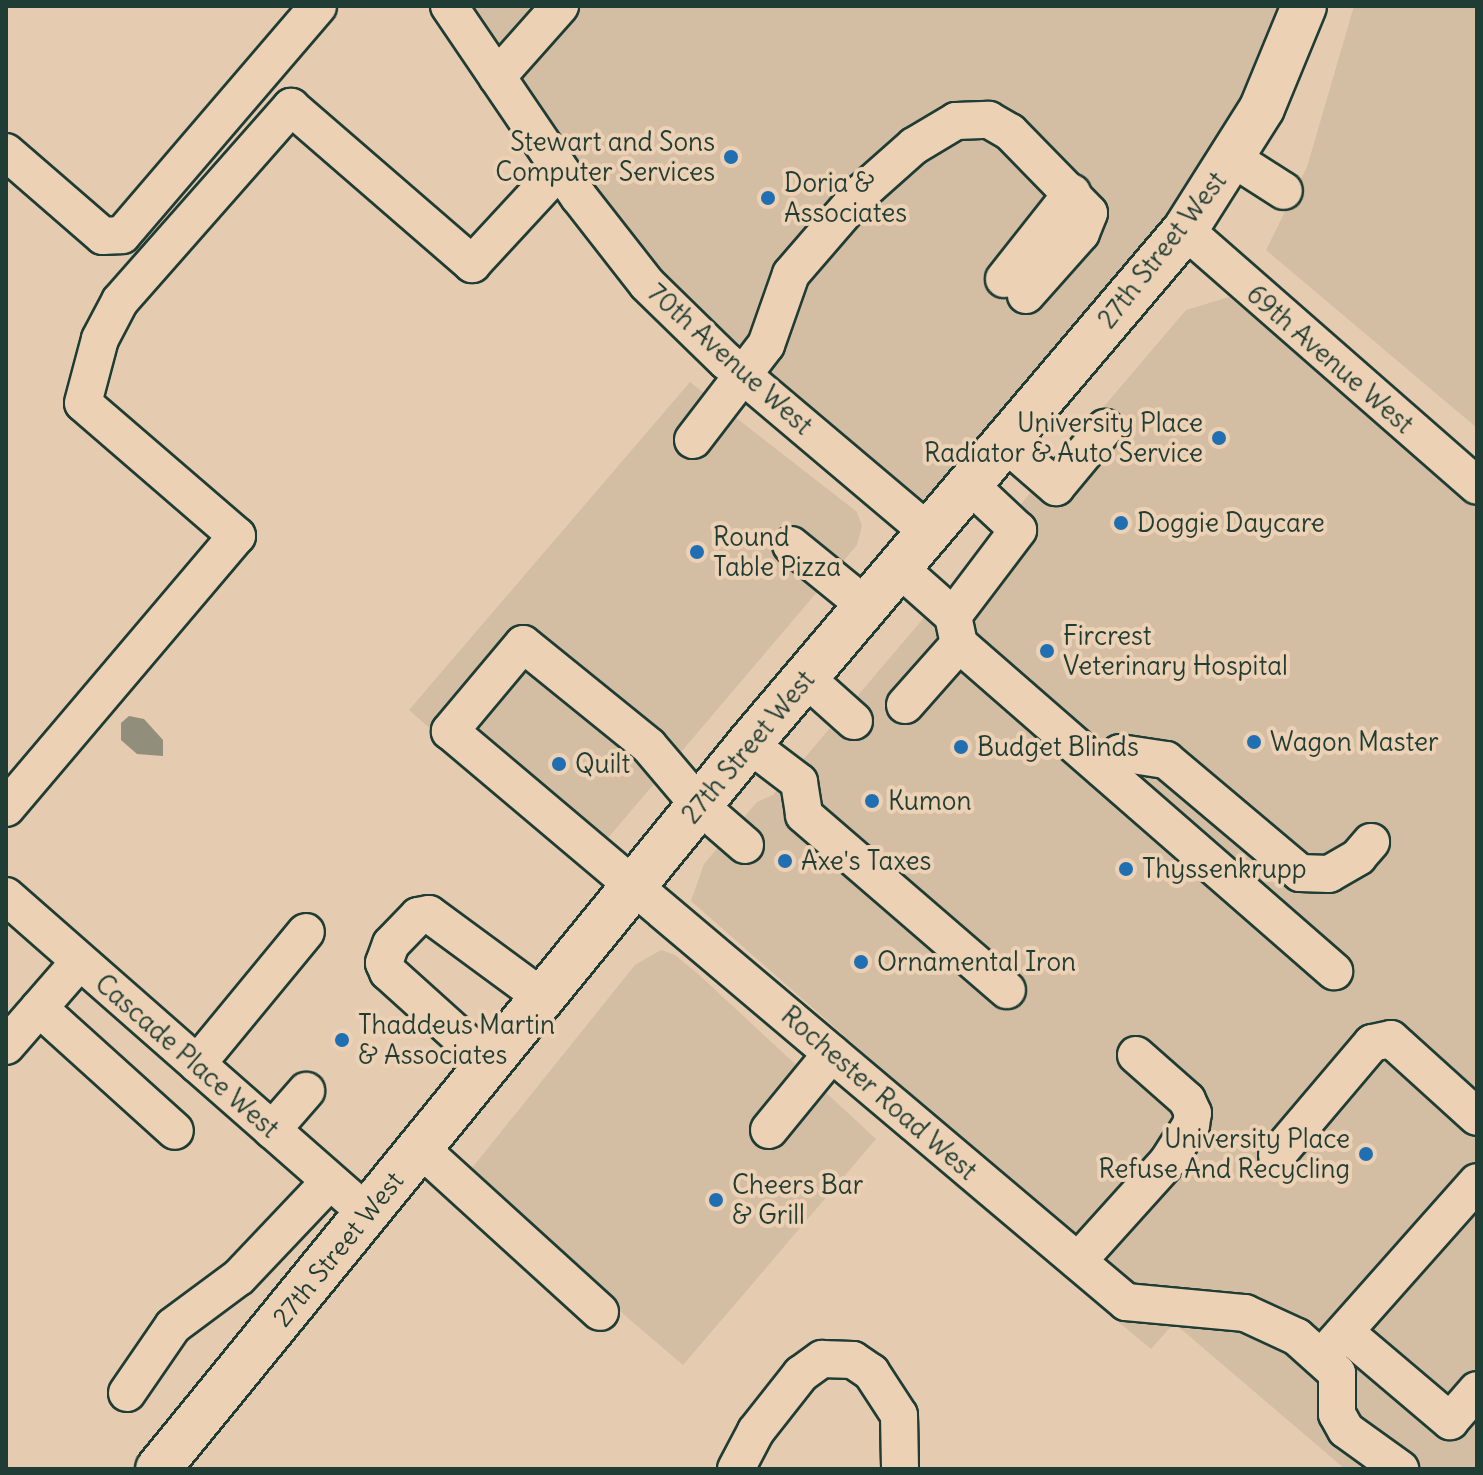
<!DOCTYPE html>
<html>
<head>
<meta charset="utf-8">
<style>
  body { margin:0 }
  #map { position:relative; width:1483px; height:1475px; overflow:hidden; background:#e5cbaf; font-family:Delius,sans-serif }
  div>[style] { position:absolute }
  .built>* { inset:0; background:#d3bea4 }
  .water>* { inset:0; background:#918f7b }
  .roads { filter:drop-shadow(2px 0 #1f3d34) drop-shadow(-2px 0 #1f3d34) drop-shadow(0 2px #1f3d34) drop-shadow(0 -2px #1f3d34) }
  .minor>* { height:36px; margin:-18px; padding:0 18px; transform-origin:18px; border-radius:18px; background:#edd1b4 }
  .major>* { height:44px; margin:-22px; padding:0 22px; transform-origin:22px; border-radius:22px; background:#edd1b4 }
  .dots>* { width:22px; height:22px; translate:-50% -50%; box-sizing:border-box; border:4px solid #edd1b4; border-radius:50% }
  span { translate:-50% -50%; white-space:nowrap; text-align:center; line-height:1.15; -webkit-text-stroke:8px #edd1b4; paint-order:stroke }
  .poi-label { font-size:26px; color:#1f3d34 }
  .right { translate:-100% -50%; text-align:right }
  .left { translate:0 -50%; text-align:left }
  .street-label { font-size:26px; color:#1f3d34 }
  .frame { position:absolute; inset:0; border:8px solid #1f3d34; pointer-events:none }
</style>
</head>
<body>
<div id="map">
  <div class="built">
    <i style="clip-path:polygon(449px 6px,1304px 6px,1262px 108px,927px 531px,726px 361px)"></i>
    <i style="clip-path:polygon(1354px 6px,1477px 6px,1477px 428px,1266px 250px,1307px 167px)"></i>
    <i style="clip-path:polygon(1229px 297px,1477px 508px,1477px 1469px,1345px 1469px,1174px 1323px,1151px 1349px,954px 1185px,981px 1156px,691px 901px,704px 864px,757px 802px,773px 795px,1186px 310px)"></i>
    <i style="clip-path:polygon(690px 382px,857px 512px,862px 526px,857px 545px,585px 865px,409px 710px)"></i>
    <i style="clip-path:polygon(661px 950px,675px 955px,697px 973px,876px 1139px,683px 1365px,464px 1178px,635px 965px)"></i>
  </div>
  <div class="water">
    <i style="clip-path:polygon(129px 716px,144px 719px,163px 740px,163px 756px,137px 754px,121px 740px,121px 723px)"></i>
  </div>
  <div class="roads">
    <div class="minor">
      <i style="left:449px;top:6px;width:231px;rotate:55.8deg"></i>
      <i style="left:579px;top:197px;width:110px;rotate:52deg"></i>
      <i style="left:647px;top:284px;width:110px;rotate:44.3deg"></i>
      <i style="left:726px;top:361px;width:263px;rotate:40.2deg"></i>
      <i style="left:497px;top:77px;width:95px;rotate:-48.4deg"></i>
      <i style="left:6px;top:152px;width:128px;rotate:40.9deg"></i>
      <i style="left:103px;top:236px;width:19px;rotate:-3deg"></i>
      <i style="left:122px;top:235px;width:301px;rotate:-49.4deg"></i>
      <i style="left:1234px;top:159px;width:59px;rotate:32.6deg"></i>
      <i style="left:1185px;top:230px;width:388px;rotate:41.2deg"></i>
      <i style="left:1004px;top:279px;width:110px;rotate:-51.7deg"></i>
      <i style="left:693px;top:440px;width:120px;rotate:-52.5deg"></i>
      <i style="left:766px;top:345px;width:75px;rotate:-70.6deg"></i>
      <i style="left:791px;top:274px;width:107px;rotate:-49.2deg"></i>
      <i style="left:861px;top:193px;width:71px;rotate:-41.6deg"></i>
      <i style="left:914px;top:146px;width:49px;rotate:-30.8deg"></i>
      <i style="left:956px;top:121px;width:33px;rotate:-2deg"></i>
      <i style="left:989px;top:120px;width:24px;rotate:30deg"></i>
      <i style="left:1010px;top:132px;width:113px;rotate:45.7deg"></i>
      <i style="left:1089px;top:213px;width:22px;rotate:112deg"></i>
      <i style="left:1081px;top:233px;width:83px;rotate:131.6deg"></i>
      <i style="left:1004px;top:442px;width:69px;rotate:40.9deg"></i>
      <i style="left:1056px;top:487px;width:77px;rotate:-50.3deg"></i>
      <i style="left:791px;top:545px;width:97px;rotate:39.1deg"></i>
      <i style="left:899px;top:568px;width:72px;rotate:41.6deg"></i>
      <i style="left:959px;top:644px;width:498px;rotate:41.1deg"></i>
      <i style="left:807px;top:679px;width:63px;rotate:41.8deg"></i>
      <i style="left:905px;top:705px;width:81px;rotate:-48.5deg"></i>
      <i style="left:959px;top:644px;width:29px;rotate:-102deg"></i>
      <i style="left:953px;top:616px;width:108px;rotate:-52.9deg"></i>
      <i style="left:1018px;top:530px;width:69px;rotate:-136.8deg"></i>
      <i style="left:749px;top:744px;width:63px;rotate:37.2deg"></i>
      <i style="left:799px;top:782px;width:33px;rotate:81deg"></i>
      <i style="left:804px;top:815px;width:268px;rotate:40.8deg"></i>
      <i style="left:1104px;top:770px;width:23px;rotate:-47deg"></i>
      <i style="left:1120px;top:753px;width:47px;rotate:8.7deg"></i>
      <i style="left:1166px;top:760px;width:175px;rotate:40.1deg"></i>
      <i style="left:1300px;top:873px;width:29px;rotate:2deg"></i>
      <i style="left:1329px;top:874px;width:34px;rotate:-30deg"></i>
      <i style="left:1358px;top:857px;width:20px;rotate:-49deg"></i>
      <i style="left:6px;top:808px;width:357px;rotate:-49.7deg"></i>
      <i style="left:237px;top:536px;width:203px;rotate:-139.2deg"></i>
      <i style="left:83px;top:403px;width:66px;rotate:-75.1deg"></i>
      <i style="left:100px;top:339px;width:43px;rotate:-62.2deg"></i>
      <i style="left:120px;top:301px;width:259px;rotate:-48.6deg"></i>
      <i style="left:291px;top:107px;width:240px;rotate:40.9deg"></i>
      <i style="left:472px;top:264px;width:129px;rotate:-47.2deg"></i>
      <i style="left:745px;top:845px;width:61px;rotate:-139deg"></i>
      <i style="left:699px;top:805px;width:77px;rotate:-130.3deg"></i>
      <i style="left:649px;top:746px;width:162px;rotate:-141deg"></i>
      <i style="left:523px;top:644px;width:114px;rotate:130deg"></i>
      <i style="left:450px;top:731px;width:885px;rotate:40.19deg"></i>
      <i style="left:1126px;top:1302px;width:120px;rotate:5.3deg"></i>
      <i style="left:1245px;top:1313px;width:57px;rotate:24.8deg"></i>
      <i style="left:1297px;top:1337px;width:54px;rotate:42deg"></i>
      <i style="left:1337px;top:1373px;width:41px;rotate:90deg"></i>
      <i style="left:1337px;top:1414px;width:18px;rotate:61deg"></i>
      <i style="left:1346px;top:1430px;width:67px;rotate:35.8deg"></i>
      <i style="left:6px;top:896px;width:482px;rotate:41.3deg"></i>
      <i style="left:39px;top:1008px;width:183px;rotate:42.1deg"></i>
      <i style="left:6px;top:1046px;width:111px;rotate:-49deg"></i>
      <i style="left:489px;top:1063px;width:136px;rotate:-138deg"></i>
      <i style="left:388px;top:972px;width:10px;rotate:-114deg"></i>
      <i style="left:384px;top:963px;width:20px;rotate:-70deg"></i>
      <i style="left:391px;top:944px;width:39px;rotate:-46deg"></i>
      <i style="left:418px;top:916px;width:11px;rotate:-10deg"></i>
      <i style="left:429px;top:914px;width:140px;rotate:36.3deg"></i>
      <i style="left:197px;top:1064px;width:171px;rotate:-50.5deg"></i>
      <i style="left:272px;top:1130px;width:52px;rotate:-48.9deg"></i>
      <i style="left:769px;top:1130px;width:99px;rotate:-50.7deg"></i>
      <i style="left:421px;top:1149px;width:242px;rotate:42.3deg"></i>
      <i style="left:1277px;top:1155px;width:147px;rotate:-49.7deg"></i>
      <i style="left:1372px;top:1043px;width:19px;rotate:-12deg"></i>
      <i style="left:1391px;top:1039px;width:116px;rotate:42.2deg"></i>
      <i style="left:1078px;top:1261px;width:135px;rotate:-48deg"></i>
      <i style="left:1168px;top:1161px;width:43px;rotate:-57.4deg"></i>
      <i style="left:1191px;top:1125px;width:12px;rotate:-81deg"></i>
      <i style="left:1193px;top:1113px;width:14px;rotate:-115deg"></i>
      <i style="left:1187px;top:1100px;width:68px;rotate:-138.6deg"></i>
      <i style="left:1345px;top:1332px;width:138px;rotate:40.3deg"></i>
      <i style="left:1450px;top:1421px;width:41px;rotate:-48.9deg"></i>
      <i style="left:1321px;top:1358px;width:235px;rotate:-48.4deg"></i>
      <i style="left:127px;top:1393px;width:81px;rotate:-55.5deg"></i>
      <i style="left:173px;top:1326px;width:82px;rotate:-36.6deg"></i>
      <i style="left:239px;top:1277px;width:132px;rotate:-46.5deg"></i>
      <i style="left:736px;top:1469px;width:43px;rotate:-62.2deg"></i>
      <i style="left:756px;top:1431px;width:73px;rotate:-51.7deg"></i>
      <i style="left:801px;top:1374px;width:26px;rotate:-36deg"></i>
      <i style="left:822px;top:1359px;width:31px;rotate:2deg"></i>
      <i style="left:853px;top:1360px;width:22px;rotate:34deg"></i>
      <i style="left:871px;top:1372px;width:51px;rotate:56.9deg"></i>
      <i style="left:899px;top:1415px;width:54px;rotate:88.9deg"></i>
    </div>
    <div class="major">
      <i style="left:158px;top:1469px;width:935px;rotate:-50.81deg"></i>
      <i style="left:749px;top:744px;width:674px;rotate:-49.69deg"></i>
      <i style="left:1185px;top:230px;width:144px;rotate:-57.7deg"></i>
      <i style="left:1262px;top:108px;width:110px;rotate:-67.6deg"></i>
    </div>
  </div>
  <div class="dots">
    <i style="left:731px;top:157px;background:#1f6fb2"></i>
    <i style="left:768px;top:198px;background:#1f6fb2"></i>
    <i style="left:1219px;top:438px;background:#1f6fb2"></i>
    <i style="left:1121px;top:523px;background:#1f6fb2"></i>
    <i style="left:697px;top:552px;background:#1f6fb2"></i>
    <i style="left:1047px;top:651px;background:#1f6fb2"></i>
    <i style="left:1254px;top:742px;background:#1f6fb2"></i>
    <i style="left:961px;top:747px;background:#1f6fb2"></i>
    <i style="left:559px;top:764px;background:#1f6fb2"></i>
    <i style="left:872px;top:801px;background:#1f6fb2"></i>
    <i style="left:785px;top:861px;background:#1f6fb2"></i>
    <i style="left:1126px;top:869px;background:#1f6fb2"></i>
    <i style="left:861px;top:962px;background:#1f6fb2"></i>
    <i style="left:342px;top:1040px;background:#1f6fb2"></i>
    <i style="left:1366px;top:1154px;background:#1f6fb2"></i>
    <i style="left:716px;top:1200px;background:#1f6fb2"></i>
  </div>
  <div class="poi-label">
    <span class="right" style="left:715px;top:157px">Stewart and Sons<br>Computer Services</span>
    <span class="left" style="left:784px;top:198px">Doria &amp;<br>Associates</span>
    <span class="right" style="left:1203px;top:438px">University Place<br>Radiator &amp; Auto Service</span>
    <span class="left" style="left:1137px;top:523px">Doggie Daycare</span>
    <span class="left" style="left:713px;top:552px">Round<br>Table Pizza</span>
    <span class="left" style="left:1063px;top:651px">Fircrest<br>Veterinary Hospital</span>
    <span class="left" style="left:1270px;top:742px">Wagon Master</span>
    <span class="left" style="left:977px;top:747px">Budget Blinds</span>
    <span class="left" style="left:575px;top:764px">Quilt</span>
    <span class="left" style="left:888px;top:801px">Kumon</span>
    <span class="left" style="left:801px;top:861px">Axe's Taxes</span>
    <span class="left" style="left:1142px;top:869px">Thyssenkrupp</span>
    <span class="left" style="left:877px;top:962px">Ornamental Iron</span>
    <span class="left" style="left:358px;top:1040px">Thaddeus Martin<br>&amp; Associates</span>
    <span class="right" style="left:1350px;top:1154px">University Place<br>Refuse And Recycling</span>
    <span class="left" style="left:732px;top:1200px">Cheers Bar<br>&amp; Grill</span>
  </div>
  <div class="street-label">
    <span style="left:1162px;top:250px;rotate:-52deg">27th Street West</span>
    <span style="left:730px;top:359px;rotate:42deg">70th Avenue West</span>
    <span style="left:1330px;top:359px;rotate:41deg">69th Avenue West</span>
    <span style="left:748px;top:747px;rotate:-50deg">27th Street West</span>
    <span style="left:187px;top:1056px;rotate:41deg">Cascade Place West</span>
    <span style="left:879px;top:1093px;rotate:41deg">Rochester Road West</span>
    <span style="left:338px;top:1249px;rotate:-51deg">27th Street West</span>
  </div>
  <div class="frame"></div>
</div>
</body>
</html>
